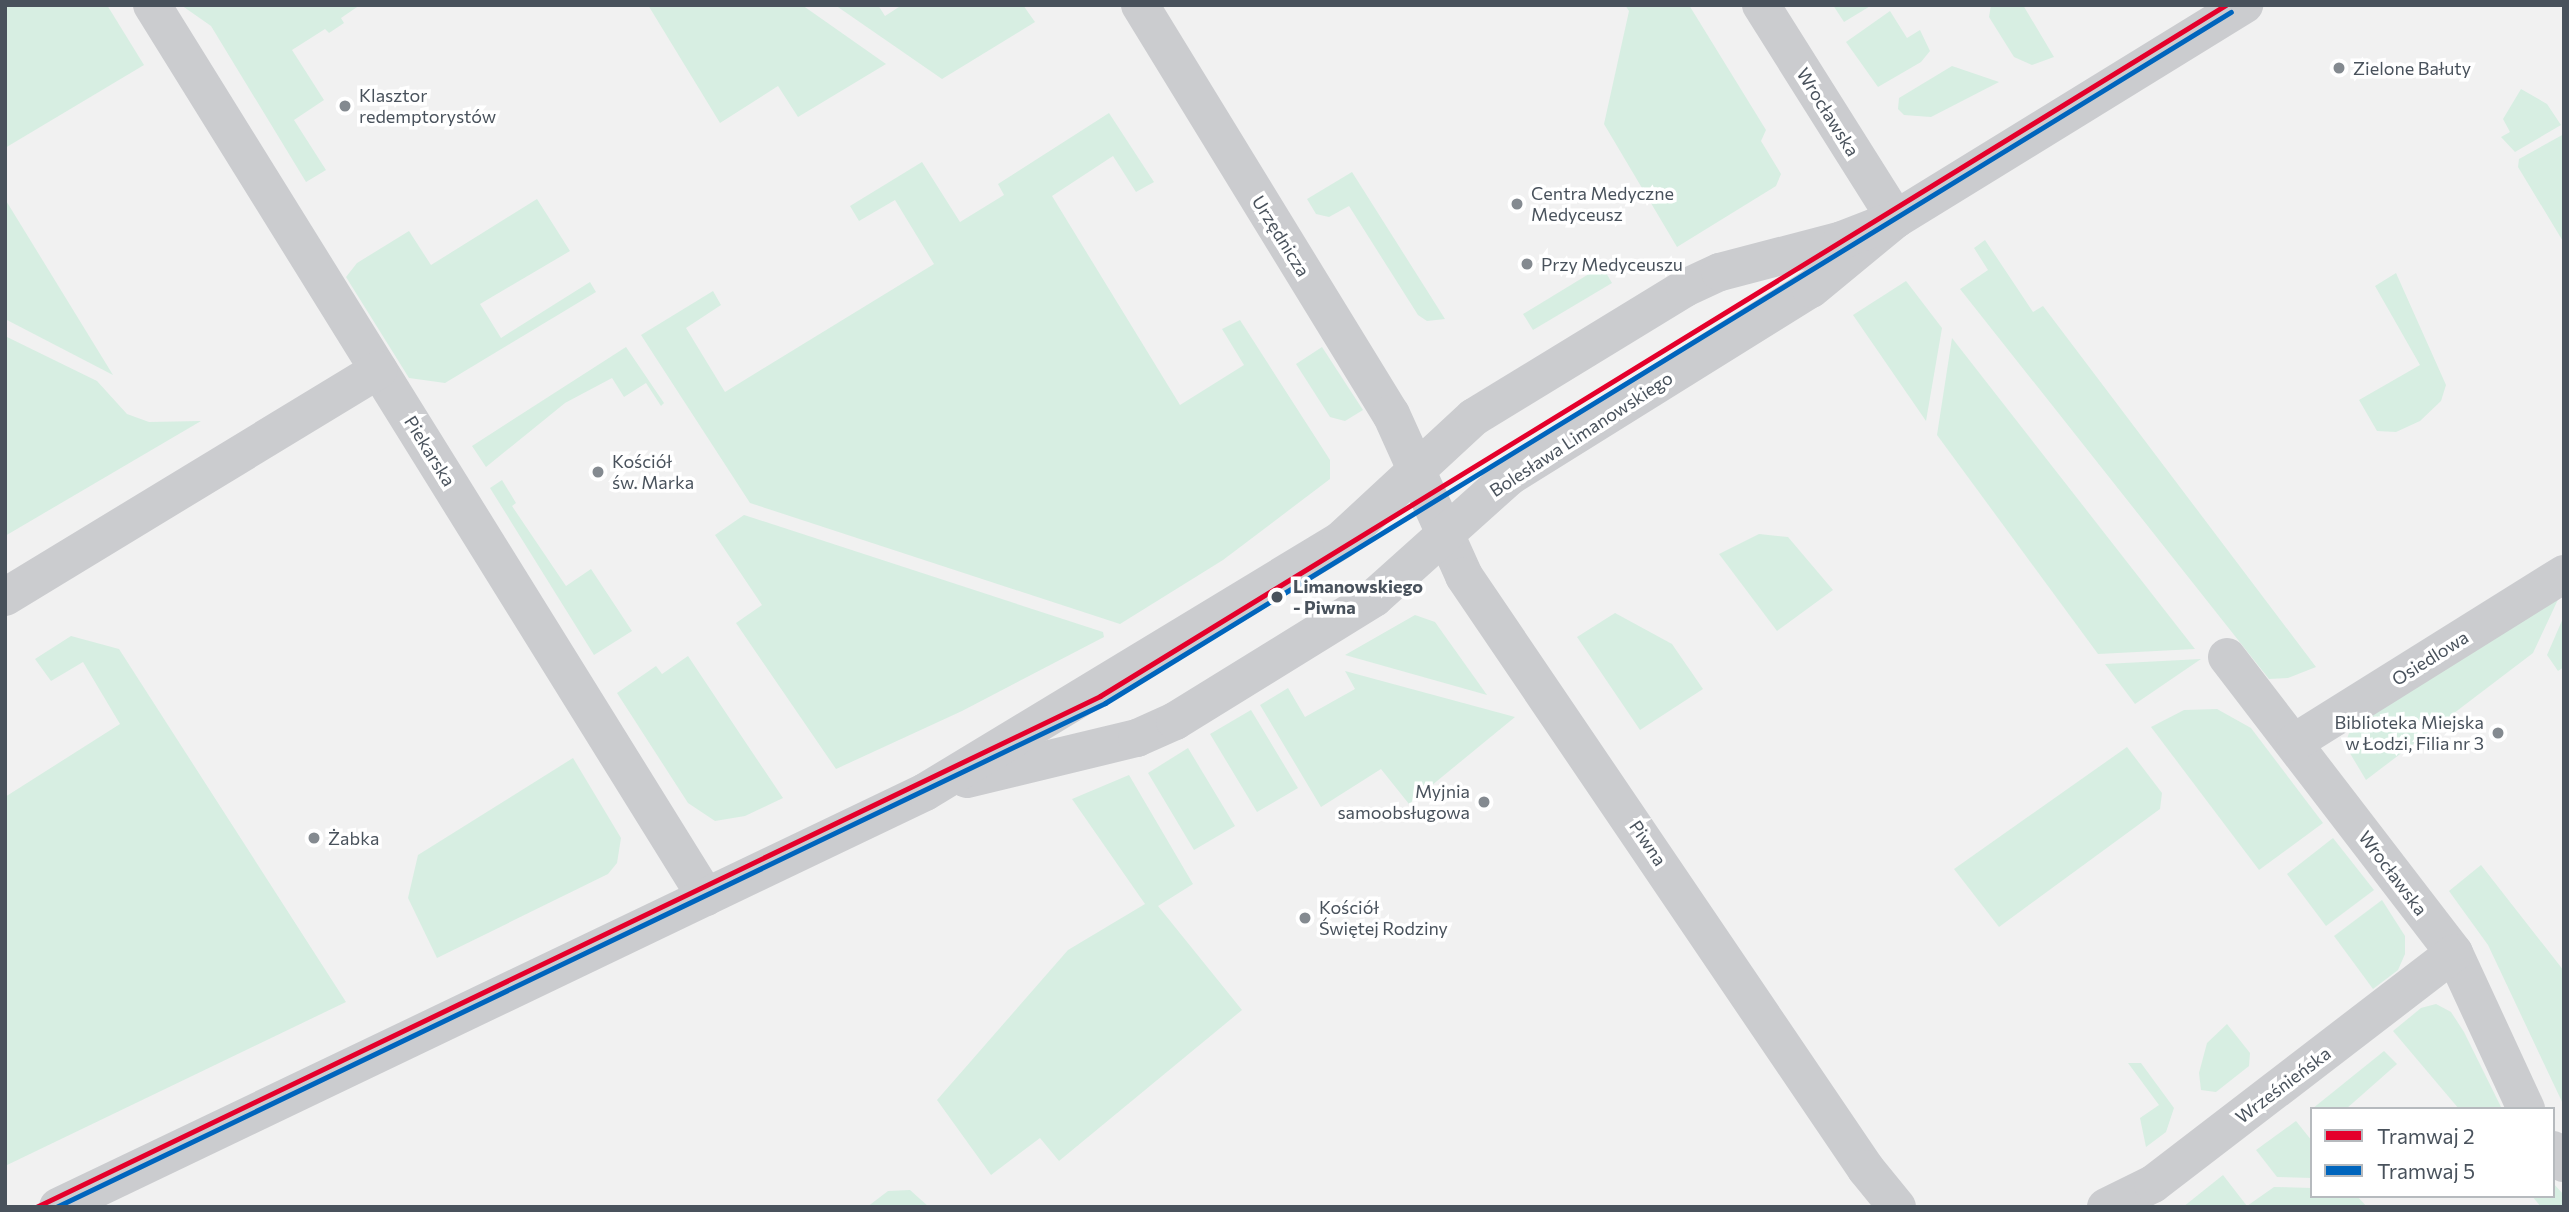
<!DOCTYPE html>
<html>
<head>
<meta charset="utf-8">
<style>
  body { margin:0 }
  #map { position:relative; width:2569px; height:1212px; overflow:hidden; background:#f1f1f1; font-family:Commissioner,sans-serif }
  div>[style] { position:absolute }
  .green>* { inset:0; background:#d7eee2 }
  .minor>* { height:38px; margin:-19px; padding:0 19px; transform-origin:19px; border-radius:19px; background:#cbcccf }
  .tram-1>* { height:5px; margin:-2.5px; padding:0 2.5px; transform-origin:2.5px; border-radius:2.5px; background:#e4002b }
  .tram-2>* { height:5px; margin:-2.5px; padding:0 2.5px; transform-origin:2.5px; border-radius:2.5px; background:#0065bd }
  .dots>* { width:19px; height:19px; translate:-50% -50%; box-sizing:border-box; border:4px solid #fff; border-radius:50% }
  span { translate:-50% -50%; white-space:nowrap; text-align:center; line-height:1.15; -webkit-text-stroke:7px #fff; paint-order:stroke }
  .poi-label { font-size:18px; color:#49525c }
  .left { translate:0 -50%; text-align:left }
  .right { translate:-100% -50%; text-align:right }
  .street-label { font-size:18px; color:#49525c }
  .stop-label { font-size:18px; color:#49525c; font-weight:700 }
  .frame { position:absolute; inset:0; border:7px solid #49525c; pointer-events:none }
  .legend { position:absolute; left:2310px; top:1107px; width:245px; height:91px; box-sizing:border-box; background:#fff; border:2px solid #b6babe; margin:0; padding:9px 12px; list-style:none; font-size:21px; color:#49525c }
  .legend li { display:flex; align-items:center; gap:14px; height:35px }
  .legend b { width:35px; border:2px solid #b6babe }
</style>
</head>
<body>
<div id="map">
  <div class="green">
    <i style="clip-path:polygon(5px 5px,107px 5px,144px 65px,5px 148px)"></i>
    <i style="clip-path:polygon(181px 5px,360px 5px,341px 18px,344px 23px,329px 33px,325px 29px,292px 50px,324px 100px,294px 120px,326px 170px,306px 182px,211px 26px)"></i>
    <i style="clip-path:polygon(648px 5px,802px 5px,886px 64px,798px 117px,778px 86px,720px 123px)"></i>
    <i style="clip-path:polygon(835px 5px,878px 5px,885px 16px,902px 5px,1023px 5px,1035px 22px,942px 79px)"></i>
    <i style="clip-path:polygon(1625px 5px,1689px 5px,1766px 130px,1761px 141px,1781px 174px,1776px 186px,1677px 247px,1604px 124px,1629px 11px)"></i>
    <i style="clip-path:polygon(1833px 5px,1872px 5px,1844px 22px)"></i>
    <i style="clip-path:polygon(1991px 5px,2023px 5px,2054px 57px,2032px 65px,2014px 57px,1989px 17px)"></i>
    <i style="clip-path:polygon(1890px 11px,1907px 38px,1920px 30px,1930px 51px,1921px 62px,1878px 87px,1846px 42px)"></i>
    <i style="clip-path:polygon(1952px 66px,1999px 82px,1931px 117px,1904px 115px,1898px 109px,1899px 98px)"></i>
    <i style="clip-path:polygon(2521px 89px,2547px 104px,2561px 125px,2515px 152px,2501px 137px,2510px 132px,2503px 119px)"></i>
    <i style="clip-path:polygon(1109px 113px,1154px 182px,1136px 192px,1113px 156px,1052px 196px,1180px 405px,1244px 365px,1222px 329px,1240px 320px,1330px 460px,1330px 479px,1223px 560px,1120px 624px,750px 503px,641px 335px,713px 291px,721px 305px,686px 328px,725px 392px,934px 264px,895px 200px,859px 221px,850px 206px,922px 162px,960px 222px,1004px 195px,998px 184px)"></i>
    <i style="clip-path:polygon(2564px 134px,2564px 243px,2518px 167px,2519px 159px)"></i>
    <i style="clip-path:polygon(1352px 172px,1445px 319px,1427px 321px,1418px 315px,1349px 206px,1329px 217px,1316px 214px,1307px 199px)"></i>
    <i style="clip-path:polygon(5px 199px,113px 375px,5px 319px)"></i>
    <i style="clip-path:polygon(537px 199px,570px 251px,480px 304px,501px 338px,590px 282px,596px 292px,445px 383px,409px 378px,346px 277px,357px 263px,409px 231px,431px 265px)"></i>
    <i style="clip-path:polygon(1985px 240px,2033px 312px,2043px 306px,2316px 667px,2288px 678px,2269px 679px,1960px 289px,1988px 270px,1974px 248px)"></i>
    <i style="clip-path:polygon(1602px 266px,1612px 283px,1533px 330px,1523px 314px)"></i>
    <i style="clip-path:polygon(2396px 273px,2446px 385px,2441px 401px,2420px 421px,2396px 432px,2377px 431px,2359px 400px,2420px 365px,2375px 286px)"></i>
    <i style="clip-path:polygon(1906px 281px,1942px 328px,1926px 421px,1853px 315px)"></i>
    <i style="clip-path:polygon(5px 336px,97px 381px,127px 414px,149px 422px,201px 421px,5px 536px)"></i>
    <i style="clip-path:polygon(1952px 338px,2195px 649px,2098px 654px,1937px 435px)"></i>
    <i style="clip-path:polygon(626px 347px,664px 403px,661px 406px,646px 383px,624px 397px,612px 378px,565px 403px,486px 467px,472px 446px)"></i>
    <i style="clip-path:polygon(1322px 347px,1363px 410px,1345px 421px,1330px 417px,1296px 364px)"></i>
    <i style="clip-path:polygon(502px 480px,516px 503px,512px 506px,566px 586px,591px 569px,632px 631px,594px 655px,490px 488px)"></i>
    <i style="clip-path:polygon(744px 515px,1103px 632px,1104px 637px,962px 711px,836px 769px,736px 623px,762px 605px,715px 535px)"></i>
    <i style="clip-path:polygon(1759px 534px,1788px 537px,1833px 590px,1777px 631px,1719px 554px)"></i>
    <i style="clip-path:polygon(2562px 591px,2533px 653px,2366px 780px,2345px 745px,2350px 730px)"></i>
    <i style="clip-path:polygon(1615px 613px,1672px 644px,1703px 689px,1640px 730px,1577px 637px)"></i>
    <i style="clip-path:polygon(1415px 615px,1435px 622px,1487px 695px,1345px 655px)"></i>
    <i style="clip-path:polygon(2564px 616px,2564px 667px,2558px 671px,2547px 655px)"></i>
    <i style="clip-path:polygon(71px 636px,119px 649px,346px 1002px,5px 1166px,5px 797px,120px 724px,83px 662px,51px 681px,35px 659px)"></i>
    <i style="clip-path:polygon(688px 656px,748px 746px,783px 798px,745px 816px,715px 821px,688px 803px,617px 693px,656px 666px,662px 674px)"></i>
    <i style="clip-path:polygon(2201px 659px,2135px 704px,2105px 664px)"></i>
    <i style="clip-path:polygon(1345px 671px,1515px 717px,1409px 804px,1381px 769px,1321px 807px,1260px 705px,1288px 688px,1305px 717px,1355px 689px)"></i>
    <i style="clip-path:polygon(2217px 709px,2251px 728px,2323px 823px,2259px 870px,2151px 727px,2184px 710px)"></i>
    <i style="clip-path:polygon(1251px 710px,1298px 788px,1257px 812px,1210px 734px)"></i>
    <i style="clip-path:polygon(2127px 747px,2162px 793px,2160px 809px,1999px 927px,1954px 869px)"></i>
    <i style="clip-path:polygon(1188px 748px,1235px 826px,1194px 850px,1148px 773px)"></i>
    <i style="clip-path:polygon(573px 758px,621px 838px,617px 863px,608px 874px,437px 958px,408px 898px,418px 855px)"></i>
    <i style="clip-path:polygon(1129px 775px,1193px 884px,1158px 906px,1242px 1010px,1059px 1161px,1040px 1138px,991px 1175px,937px 1100px,1068px 950px,1145px 904px,1072px 799px)"></i>
    <i style="clip-path:polygon(2333px 838px,2374px 890px,2326px 926px,2287px 874px)"></i>
    <i style="clip-path:polygon(2481px 865px,2564px 971px,2564px 1106px,2488px 945px,2449px 891px)"></i>
    <i style="clip-path:polygon(2382px 900px,2405px 936px,2405px 954px,2398px 970px,2373px 989px,2334px 936px)"></i>
    <i style="clip-path:polygon(2436px 1004px,2451px 1012px,2464px 1032px,2502px 1109px,2459px 1109px,2393px 1031px,2421px 1008px)"></i>
    <i style="clip-path:polygon(2227px 1024px,2250px 1053px,2249px 1066px,2216px 1092px,2201px 1090px,2199px 1073px,2207px 1043px)"></i>
    <i style="clip-path:polygon(2384px 1051px,2397px 1064px,2346px 1109px,2312px 1109px)"></i>
    <i style="clip-path:polygon(2128px 1063px,2141px 1063px,2174px 1108px,2166px 1132px,2146px 1147px,2140px 1118px,2159px 1105px)"></i>
    <i style="clip-path:polygon(2296px 1121px,2312px 1141px,2312px 1178px,2277px 1177px,2256px 1150px)"></i>
    <i style="clip-path:polygon(2223px 1175px,2247px 1206px,2274px 1187px,2312px 1188px,2312px 1196px,2357px 1196px,2367px 1207px,2183px 1207px)"></i>
    <i style="clip-path:polygon(2553px 1183px,2564px 1195px,2564px 1207px,2541px 1207px,2532px 1196px,2553px 1196px)"></i>
    <i style="clip-path:polygon(910px 1190px,929px 1207px,867px 1207px,888px 1191px)"></i>
  </div>
  <div class="minor">
    <i style="left:152px;top:5px;width:1050px;rotate:58.16deg"></i>
    <i style="left:1140px;top:5px;width:480px;rotate:58.5deg"></i>
    <i style="left:1391px;top:414px;width:178px;rotate:65.7deg"></i>
    <i style="left:1464px;top:576px;width:716px;rotate:55.87deg"></i>
    <i style="left:1866px;top:1169px;width:49px;rotate:50.8deg"></i>
    <i style="left:1761px;top:5px;width:253px;rotate:57.8deg"></i>
    <i style="left:5px;top:597px;width:437px;rotate:-31.3deg"></i>
    <i style="left:2227px;top:657px;width:373px;rotate:52.5deg"></i>
    <i style="left:2454px;top:953px;width:172px;rotate:65.2deg"></i>
    <i style="left:2295px;top:742px;width:317px;rotate:-32deg"></i>
    <i style="left:967px;top:779px;width:175px;rotate:-13.6deg"></i>
    <i style="left:1137px;top:738px;width:42px;rotate:-24.1deg"></i>
    <i style="left:1175px;top:721px;width:234px;rotate:-31.7deg"></i>
    <i style="left:1374px;top:598px;width:183px;rotate:-41.9deg"></i>
    <i style="left:1510px;top:476px;width:354px;rotate:-31.9deg"></i>
    <i style="left:1811px;top:289px;width:110px;rotate:-39.5deg"></i>
    <i style="left:1896px;top:219px;width:409px;rotate:-31.6deg"></i>
    <i style="left:2553px;top:1150px;width:17px;rotate:50deg"></i>
    <i style="left:58px;top:1207px;width:961px;rotate:-25.58deg"></i>
    <i style="left:925px;top:792px;width:486px;rotate:-31.2deg"></i>
    <i style="left:1341px;top:540px;width:181px;rotate:-42.8deg"></i>
    <i style="left:1474px;top:417px;width:247px;rotate:-31.4deg"></i>
    <i style="left:1685px;top:288px;width:38px;rotate:-25deg"></i>
    <i style="left:1720px;top:272px;width:126px;rotate:-14.7deg"></i>
    <i style="left:1842px;top:240px;width:58px;rotate:-21.3deg"></i>
    <i style="left:2106px;top:1207px;width:52px;rotate:-26.1deg"></i>
    <i style="left:2153px;top:1184px;width:379px;rotate:-37.5deg"></i>
  </div>
  <div class="tram-1">
    <i style="left:36px;top:1207px;width:1180px;rotate:-25.65deg"></i>
    <i style="left:1100px;top:696px;width:1321px;rotate:-31.54deg"></i>
  </div>
  <div class="tram-2">
    <i style="left:56px;top:1207px;width:1164px;rotate:-25.66deg"></i>
    <i style="left:1105px;top:703px;width:1321px;rotate:-31.54deg"></i>
  </div>
  <div class="dots">
    <i style="left:2339px;top:68px;background:#848a90"></i>
    <i style="left:345px;top:106px;background:#848a90"></i>
    <i style="left:1517px;top:204px;background:#848a90"></i>
    <i style="left:1527px;top:264px;background:#848a90"></i>
    <i style="left:598px;top:472px;background:#848a90"></i>
    <i style="left:1277px;top:597px;background:#49525c"></i>
    <i style="left:2498px;top:733px;background:#848a90"></i>
    <i style="left:1484px;top:802px;background:#848a90"></i>
    <i style="left:314px;top:838px;background:#848a90"></i>
    <i style="left:1305px;top:918px;background:#848a90"></i>
  </div>
  <div class="poi-label">
    <span class="left" style="left:2353px;top:68px">Zielone Bałuty</span>
    <span class="left" style="left:359px;top:106px">Klasztor<br>redemptorystów</span>
    <span class="left" style="left:1531px;top:204px">Centra Medyczne<br>Medyceusz</span>
    <span class="left" style="left:1541px;top:264px">Przy Medyceuszu</span>
    <span class="left" style="left:612px;top:472px">Kościół<br>św. Marka</span>
    <span class="right" style="left:2484px;top:733px">Biblioteka Miejska<br>w Łodzi, Filia nr 3</span>
    <span class="right" style="left:1470px;top:802px">Myjnia<br>samoobsługowa</span>
    <span class="left" style="left:328px;top:838px">Żabka</span>
    <span class="left" style="left:1319px;top:918px">Kościół<br>Świętej Rodziny</span>
  </div>
  <div class="street-label">
    <span style="left:1828px;top:112px;rotate:58deg">Wrocławska</span>
    <span style="left:1281px;top:236px;rotate:58deg">Urzędnicza</span>
    <span style="left:1581px;top:434px;rotate:-33deg">Bolesława Limanowskiego</span>
    <span style="left:430px;top:451px;rotate:58deg">Piekarska</span>
    <span style="left:2430px;top:658px;rotate:-32deg">Osiedlowa</span>
    <span style="left:1648px;top:843px;rotate:56deg">Piwna</span>
    <span style="left:2393px;top:873px;rotate:53deg">Wrocławska</span>
    <span style="left:2283px;top:1085px;rotate:-37deg">Wrześnieńska</span>
  </div>
  <div class="stop-label">
    <span class="left" style="left:1293px;top:597px">Limanowskiego<br>- Piwna</span>
  </div>
  <div class="frame"></div>
  <ul class="legend">
  <li><b style="height:9px;background:#e4002b"></b>Tramwaj 2</li>
  <li><b style="height:9px;background:#0065bd"></b>Tramwaj 5</li>
  </ul>
</div>
</body>
</html>
